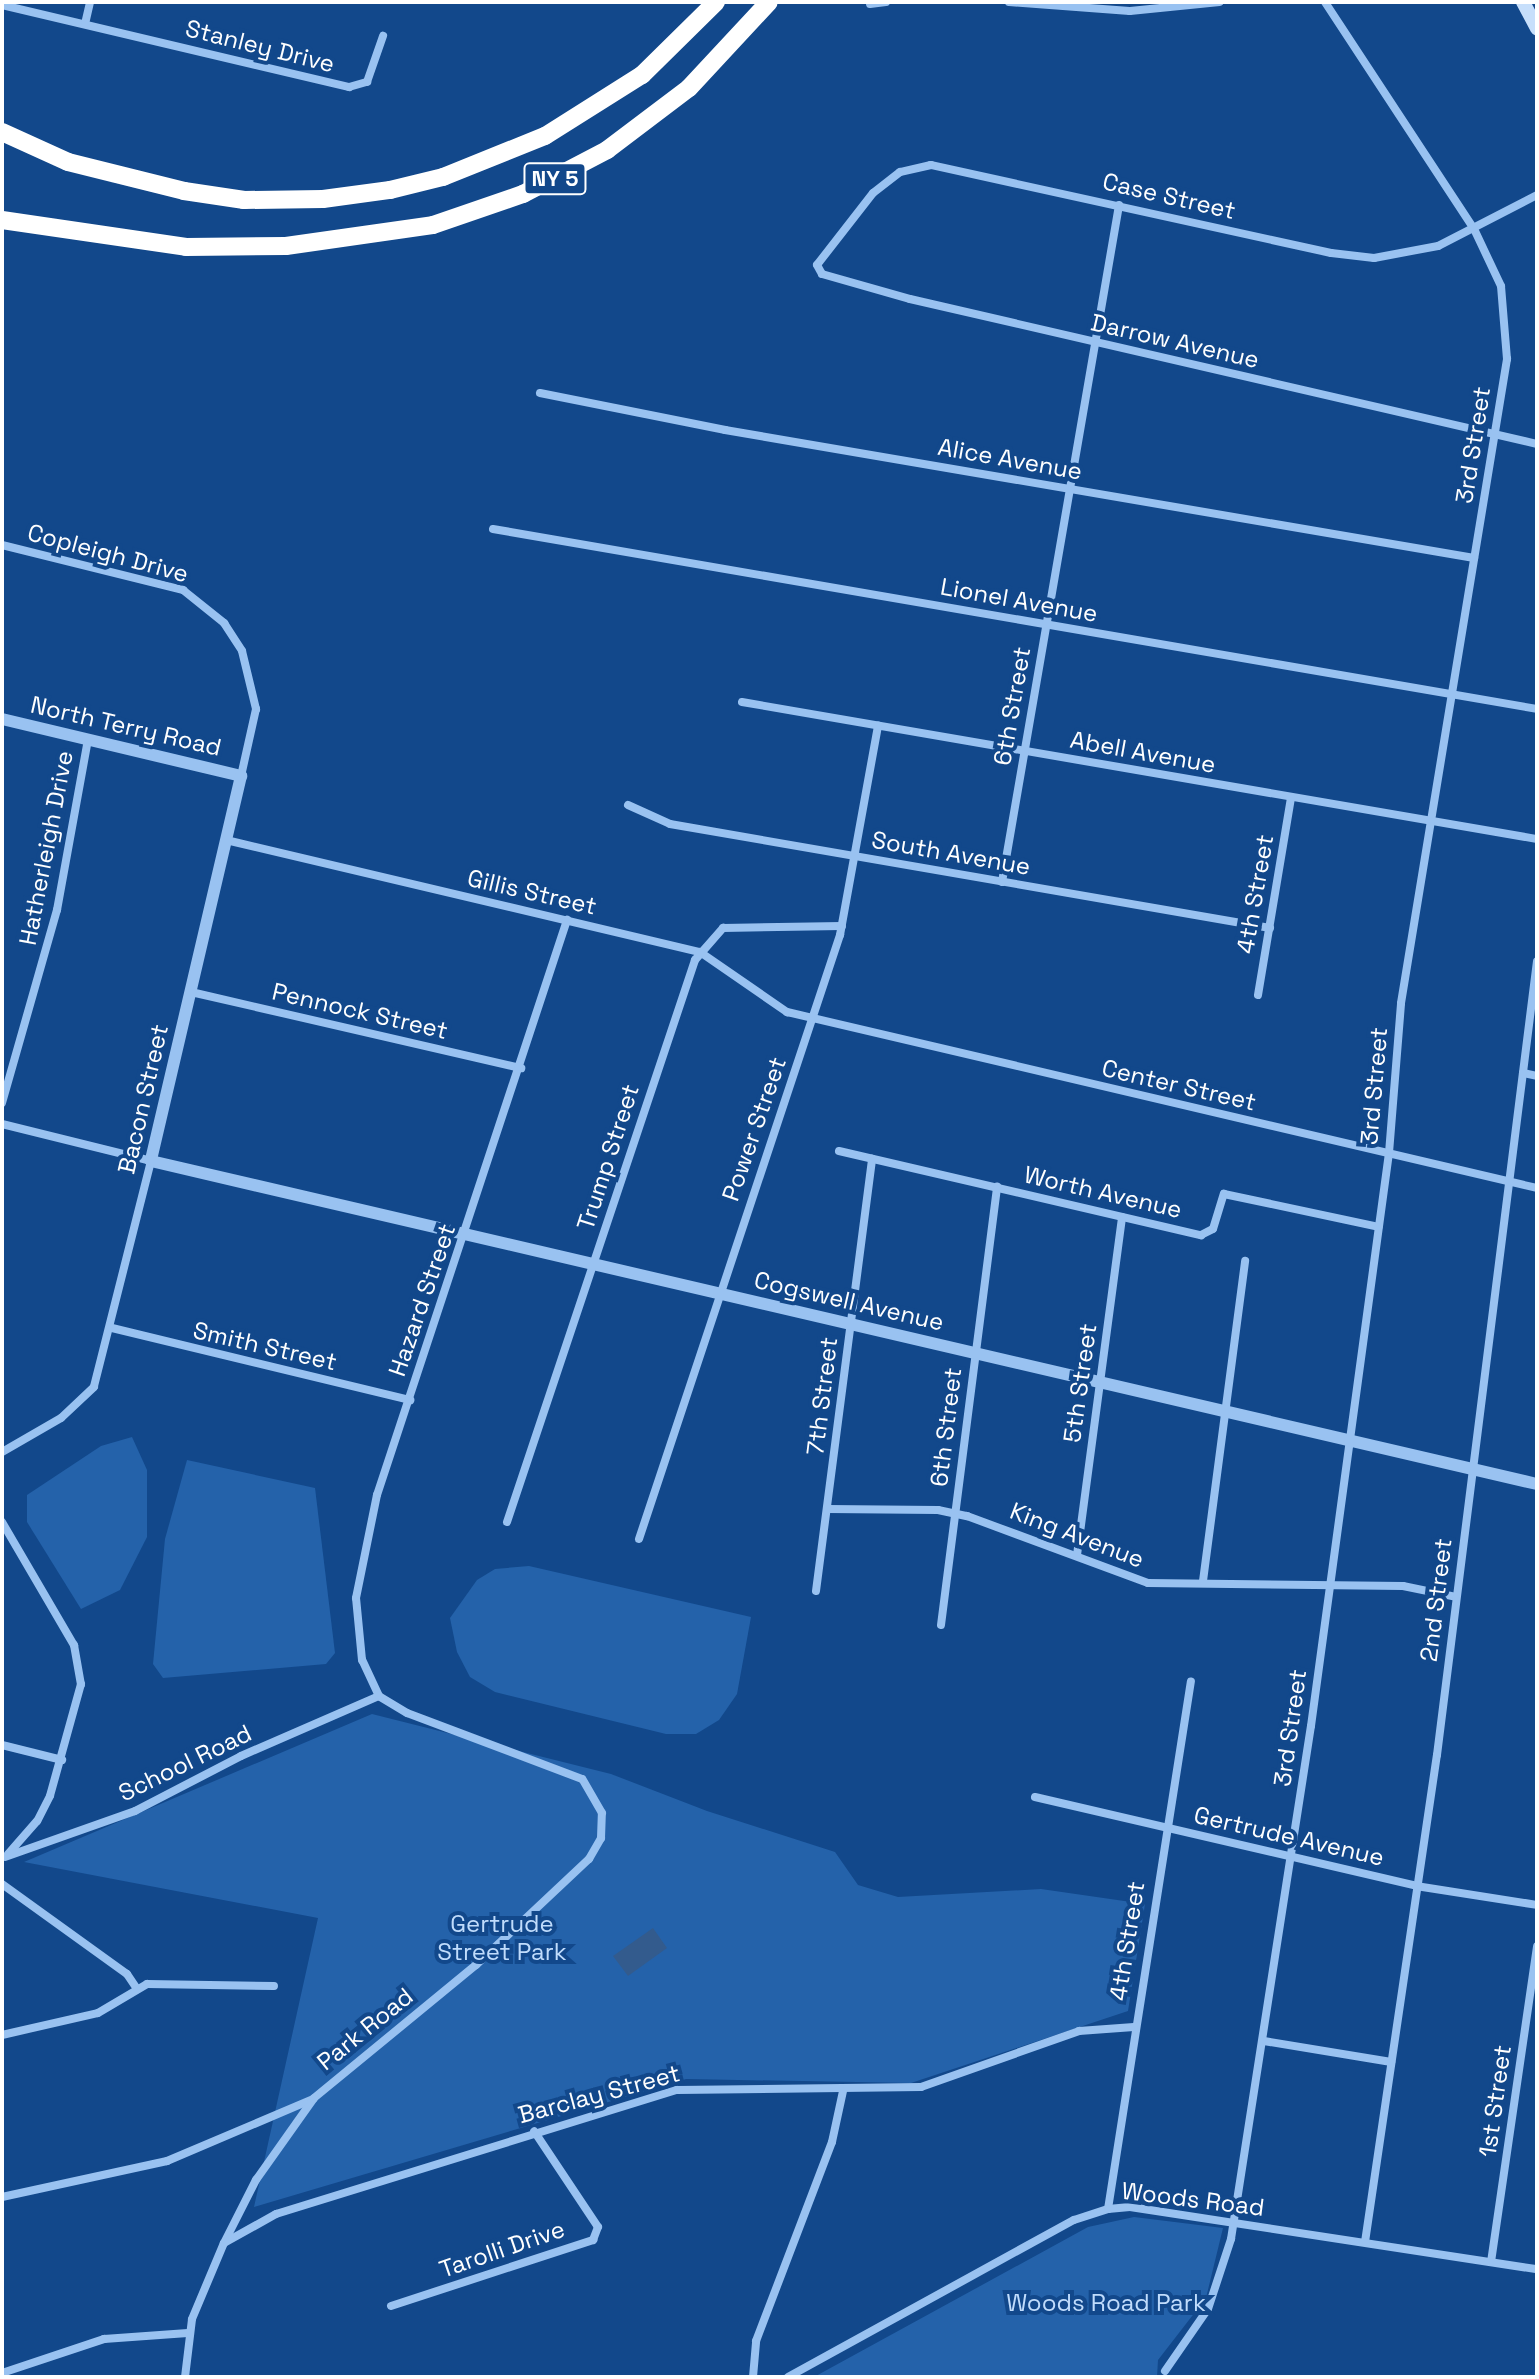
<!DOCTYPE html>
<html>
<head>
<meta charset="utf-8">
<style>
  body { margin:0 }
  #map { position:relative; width:1539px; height:2379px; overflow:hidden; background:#12488b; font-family:"Space Grotesk",sans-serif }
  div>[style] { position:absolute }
  .green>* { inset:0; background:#2462aa }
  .water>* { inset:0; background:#335b8d }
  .minor>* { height:8px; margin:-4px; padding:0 4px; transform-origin:4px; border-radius:4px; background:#99c2f1 }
  .tertiary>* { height:12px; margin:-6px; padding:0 6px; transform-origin:6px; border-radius:6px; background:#99c2f1 }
  .secondary>* { height:14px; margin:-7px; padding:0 7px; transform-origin:7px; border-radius:7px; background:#c7dffb }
  .motorway>* { height:18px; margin:-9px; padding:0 9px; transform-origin:9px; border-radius:9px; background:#fff }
  span { translate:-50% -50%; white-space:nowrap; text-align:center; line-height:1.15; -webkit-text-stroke:8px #12488b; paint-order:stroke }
  .shield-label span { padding:2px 6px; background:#12488b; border:2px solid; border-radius:6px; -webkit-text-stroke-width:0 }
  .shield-label { font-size:22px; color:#fff; font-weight:700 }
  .street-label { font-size:24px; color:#fff }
  .park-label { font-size:24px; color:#c0dcfc }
  .frame { position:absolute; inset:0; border:4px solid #fff; pointer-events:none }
</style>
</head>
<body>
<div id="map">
  <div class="green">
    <i style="clip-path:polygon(132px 1437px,147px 1470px,147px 1537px,120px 1590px,81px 1609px,27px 1522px,27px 1495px,101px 1446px)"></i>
    <i style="clip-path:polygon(187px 1460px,315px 1488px,335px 1653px,326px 1664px,163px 1678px,153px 1664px,165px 1539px)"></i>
    <i style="clip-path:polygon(529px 1566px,751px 1617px,737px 1694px,719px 1720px,696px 1734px,666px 1734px,495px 1692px,470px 1677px,457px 1652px,450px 1618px,477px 1580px,495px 1569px)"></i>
    <i style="clip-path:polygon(372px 1714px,611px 1774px,707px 1811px,835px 1852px,858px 1885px,898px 1897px,1041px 1889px,1145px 1904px,1128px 2011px,911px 2083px,686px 2079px,254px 2207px,318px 1918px,24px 1862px)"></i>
    <i style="clip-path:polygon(1134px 2217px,1223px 2228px,1206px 2298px,1158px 2360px,1157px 2377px,814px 2377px,1088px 2227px)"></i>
  </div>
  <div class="water">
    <i style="clip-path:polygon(653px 1928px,667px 1948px,628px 1976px,613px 1956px)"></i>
  </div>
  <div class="minor">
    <i style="left:1009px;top:2px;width:121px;rotate:4.3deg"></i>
    <i style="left:1130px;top:11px;width:90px;rotate:-5.7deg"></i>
    <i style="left:870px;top:4px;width:16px;rotate:-7deg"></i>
    <i style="left:2px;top:5px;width:357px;rotate:13.3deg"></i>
    <i style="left:349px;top:87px;width:19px;rotate:-16deg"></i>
    <i style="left:367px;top:82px;width:49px;rotate:-70.8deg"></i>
    <i style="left:85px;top:24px;width:23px;rotate:-77deg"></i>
    <i style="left:1537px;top:195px;width:111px;rotate:152.7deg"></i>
    <i style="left:1438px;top:246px;width:65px;rotate:169.4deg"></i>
    <i style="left:1374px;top:258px;width:43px;rotate:-173.4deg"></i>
    <i style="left:1331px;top:253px;width:410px;rotate:-167.6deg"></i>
    <i style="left:931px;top:165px;width:32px;rotate:167deg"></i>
    <i style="left:900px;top:172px;width:34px;rotate:142deg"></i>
    <i style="left:873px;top:193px;width:91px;rotate:127.9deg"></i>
    <i style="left:817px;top:265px;width:10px;rotate:61deg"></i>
    <i style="left:822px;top:274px;width:91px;rotate:15.9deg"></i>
    <i style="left:910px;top:299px;width:644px;rotate:13.02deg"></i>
    <i style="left:540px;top:393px;width:189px;rotate:11.3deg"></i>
    <i style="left:725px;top:430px;width:760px;rotate:9.7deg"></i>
    <i style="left:493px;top:529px;width:1059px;rotate:9.78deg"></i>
    <i style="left:2px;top:545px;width:187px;rotate:14deg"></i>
    <i style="left:183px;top:590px;width:53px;rotate:38.8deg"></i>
    <i style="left:224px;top:623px;width:33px;rotate:57deg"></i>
    <i style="left:242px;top:651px;width:60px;rotate:76.4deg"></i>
    <i style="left:256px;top:709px;width:69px;rotate:102.6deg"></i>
    <i style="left:742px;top:702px;width:807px;rotate:9.78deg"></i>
    <i style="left:628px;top:805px;width:46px;rotate:24.3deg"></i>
    <i style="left:670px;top:824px;width:609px;rotate:9.83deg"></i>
    <i style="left:226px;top:840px;width:487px;rotate:13.3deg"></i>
    <i style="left:700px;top:952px;width:106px;rotate:34.6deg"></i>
    <i style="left:787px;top:1012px;width:770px;rotate:13.21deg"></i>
    <i style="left:1002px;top:882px;width:687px;rotate:-80.19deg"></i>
    <i style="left:191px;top:992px;width:339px;rotate:13deg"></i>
    <i style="left:1258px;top:995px;width:200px;rotate:-80.5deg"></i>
    <i style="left:1523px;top:1073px;width:14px;rotate:12deg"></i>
    <i style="left:2px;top:1103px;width:201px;rotate:-74.1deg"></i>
    <i style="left:57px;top:910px;width:174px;rotate:-79.7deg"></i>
    <i style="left:2px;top:1124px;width:154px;rotate:13.9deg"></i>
    <i style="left:151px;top:1161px;width:233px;rotate:104.2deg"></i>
    <i style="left:94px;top:1387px;width:45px;rotate:136.8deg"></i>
    <i style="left:61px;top:1418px;width:68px;rotate:150deg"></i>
    <i style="left:839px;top:1151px;width:372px;rotate:13.1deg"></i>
    <i style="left:1201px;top:1235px;width:13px;rotate:-27deg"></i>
    <i style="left:1213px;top:1229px;width:37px;rotate:-73deg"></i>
    <i style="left:1224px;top:1194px;width:158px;rotate:12deg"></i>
    <i style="left:112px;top:1328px;width:307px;rotate:13.6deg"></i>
    <i style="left:828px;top:1509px;width:110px;rotate:0.5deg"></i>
    <i style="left:938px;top:1510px;width:30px;rotate:12deg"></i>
    <i style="left:967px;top:1516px;width:193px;rotate:20.3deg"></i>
    <i style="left:1148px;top:1583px;width:255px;rotate:0.7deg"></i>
    <i style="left:1403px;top:1586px;width:54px;rotate:11.7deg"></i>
    <i style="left:2px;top:1522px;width:143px;rotate:59.7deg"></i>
    <i style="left:74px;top:1645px;width:40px;rotate:80deg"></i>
    <i style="left:81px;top:1684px;width:116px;rotate:105.5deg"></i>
    <i style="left:50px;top:1796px;width:28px;rotate:117deg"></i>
    <i style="left:37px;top:1821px;width:44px;rotate:131.3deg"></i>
    <i style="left:507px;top:1522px;width:593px;rotate:-71.5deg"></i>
    <i style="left:695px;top:960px;width:43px;rotate:-48.8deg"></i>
    <i style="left:723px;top:928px;width:119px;rotate:-1deg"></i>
    <i style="left:639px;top:1539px;width:637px;rotate:-71.59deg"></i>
    <i style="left:840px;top:935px;width:213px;rotate:-79.7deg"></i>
    <i style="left:1077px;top:1555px;width:341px;rotate:-82.4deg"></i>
    <i style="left:1203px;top:1581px;width:323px;rotate:-82.5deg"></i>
    <i style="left:816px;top:1591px;width:436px;rotate:-82.6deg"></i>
    <i style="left:941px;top:1625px;width:442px;rotate:-82.7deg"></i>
    <i style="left:2px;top:1745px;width:62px;rotate:14deg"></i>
    <i style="left:1035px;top:1797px;width:391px;rotate:13.1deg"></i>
    <i style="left:1416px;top:1886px;width:122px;rotate:8.9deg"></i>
    <i style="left:5px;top:1857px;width:138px;rotate:-19.5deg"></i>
    <i style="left:135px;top:1811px;width:119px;rotate:-27.4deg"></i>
    <i style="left:241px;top:1756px;width:150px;rotate:-23.5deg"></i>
    <i style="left:2px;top:1884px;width:154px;rotate:35.8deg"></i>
    <i style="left:127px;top:1974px;width:18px;rotate:56deg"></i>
    <i style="left:2px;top:2035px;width:98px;rotate:-12.9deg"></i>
    <i style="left:98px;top:2013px;width:57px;rotate:-30.6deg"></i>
    <i style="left:147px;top:1984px;width:127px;rotate:0.9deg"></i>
    <i style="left:1264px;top:2041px;width:129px;rotate:9.4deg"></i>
    <i style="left:2px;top:2197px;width:169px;rotate:-12.3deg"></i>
    <i style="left:167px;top:2161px;width:159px;rotate:-23deg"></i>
    <i style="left:1108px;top:2209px;width:534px;rotate:-81.07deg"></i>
    <i style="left:1365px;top:2242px;width:492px;rotate:-81.6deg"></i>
    <i style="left:1437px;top:1755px;width:800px;rotate:-82.82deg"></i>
    <i style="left:224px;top:2243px;width:71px;rotate:-63.1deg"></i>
    <i style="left:256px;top:2180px;width:100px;rotate:-54.7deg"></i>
    <i style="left:314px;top:2098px;width:210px;rotate:-39.4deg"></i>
    <i style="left:476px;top:1965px;width:155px;rotate:-43.2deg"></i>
    <i style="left:589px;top:1859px;width:24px;rotate:-60deg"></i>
    <i style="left:601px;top:1838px;width:25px;rotate:-88deg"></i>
    <i style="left:602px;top:1813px;width:39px;rotate:-120deg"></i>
    <i style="left:582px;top:1779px;width:187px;rotate:-159.3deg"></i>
    <i style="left:407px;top:1713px;width:33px;rotate:-149deg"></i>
    <i style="left:379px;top:1696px;width:40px;rotate:-115deg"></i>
    <i style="left:362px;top:1660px;width:62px;rotate:-95.5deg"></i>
    <i style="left:356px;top:1598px;width:105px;rotate:-78.5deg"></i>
    <i style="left:377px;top:1495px;width:606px;rotate:-71.71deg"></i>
    <i style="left:1491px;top:2262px;width:319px;rotate:-81.7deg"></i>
    <i style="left:391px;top:2306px;width:213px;rotate:-18.1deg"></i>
    <i style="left:593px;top:2240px;width:14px;rotate:-69deg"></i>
    <i style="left:598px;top:2227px;width:115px;rotate:-123.7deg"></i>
    <i style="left:1165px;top:2371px;width:75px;rotate:-55.3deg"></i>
    <i style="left:1208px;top:2309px;width:74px;rotate:-71.8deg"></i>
    <i style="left:1231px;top:2239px;width:519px;rotate:-81.14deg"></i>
    <i style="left:1311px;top:1726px;width:578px;rotate:-82.25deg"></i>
    <i style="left:1389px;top:1153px;width:150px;rotate:-85.4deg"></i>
    <i style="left:1401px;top:1003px;width:653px;rotate:-80.65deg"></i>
    <i style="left:1507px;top:359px;width:73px;rotate:-94.7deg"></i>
    <i style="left:1501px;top:286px;width:63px;rotate:-115.3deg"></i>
    <i style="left:1474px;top:229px;width:272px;rotate:-123.3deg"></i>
    <i style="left:2px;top:2373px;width:108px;rotate:-18.4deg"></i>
    <i style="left:104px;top:2339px;width:84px;rotate:-4.1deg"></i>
    <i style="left:185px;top:2377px;width:58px;rotate:-83.1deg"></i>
    <i style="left:192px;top:2319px;width:82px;rotate:-67.2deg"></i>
    <i style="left:224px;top:2243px;width:60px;rotate:-29.1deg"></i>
    <i style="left:276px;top:2214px;width:420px;rotate:-17.2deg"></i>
    <i style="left:677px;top:2090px;width:244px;rotate:-0.7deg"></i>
    <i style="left:921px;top:2087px;width:168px;rotate:-19.5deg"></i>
    <i style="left:1079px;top:2031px;width:55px;rotate:-4.2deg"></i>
    <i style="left:753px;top:2377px;width:36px;rotate:-85deg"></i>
    <i style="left:756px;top:2341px;width:213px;rotate:-69.1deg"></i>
    <i style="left:832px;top:2142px;width:52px;rotate:-77.8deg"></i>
    <i style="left:788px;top:2377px;width:326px;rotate:-28.8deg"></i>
    <i style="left:1074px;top:2220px;width:36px;rotate:-18deg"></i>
    <i style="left:1108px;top:2209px;width:22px;rotate:-5deg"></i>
    <i style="left:1130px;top:2207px;width:412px;rotate:8.7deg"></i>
  </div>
  <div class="tertiary">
    <i style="left:2px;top:719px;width:246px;rotate:13.4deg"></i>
    <i style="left:241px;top:776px;width:395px;rotate:103.2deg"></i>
    <i style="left:151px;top:1161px;width:1423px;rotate:13.12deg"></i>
  </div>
  <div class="secondary">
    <i style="left:1523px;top:2px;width:30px;rotate:62deg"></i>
  </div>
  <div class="motorway">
    <i style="left:2px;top:132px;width:72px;rotate:24.4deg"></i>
    <i style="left:68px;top:162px;width:120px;rotate:14deg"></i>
    <i style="left:184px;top:191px;width:61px;rotate:8.5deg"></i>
    <i style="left:244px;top:200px;width:79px;rotate:-0.7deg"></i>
    <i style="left:323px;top:199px;width:68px;rotate:-7.7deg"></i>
    <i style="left:390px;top:190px;width:55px;rotate:-13.8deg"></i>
    <i style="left:443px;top:177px;width:110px;rotate:-21.9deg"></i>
    <i style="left:545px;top:136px;width:115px;rotate:-32.2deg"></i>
    <i style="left:642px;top:75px;width:104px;rotate:-44.6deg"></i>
    <i style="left:2px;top:220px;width:186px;rotate:8.3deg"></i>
    <i style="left:186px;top:247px;width:100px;rotate:-0.6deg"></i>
    <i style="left:286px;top:246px;width:148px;rotate:-8.1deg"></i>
    <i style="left:433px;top:225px;width:95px;rotate:-19deg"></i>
    <i style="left:523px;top:194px;width:95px;rotate:-27.6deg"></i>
    <i style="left:607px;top:150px;width:103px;rotate:-37.1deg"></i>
    <i style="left:689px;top:88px;width:117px;rotate:-47.1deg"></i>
  </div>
  <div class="shield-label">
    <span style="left:555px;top:179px">NY 5</span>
  </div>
  <div class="street-label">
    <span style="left:260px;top:46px;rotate:14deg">Stanley Drive</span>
    <span style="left:1169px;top:196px;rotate:13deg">Case Street</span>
    <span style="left:1175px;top:341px;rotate:13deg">Darrow Avenue</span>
    <span style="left:1473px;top:445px;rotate:-81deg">3rd Street</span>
    <span style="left:1010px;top:459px;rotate:10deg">Alice Avenue</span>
    <span style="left:108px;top:553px;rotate:15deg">Copleigh Drive</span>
    <span style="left:1019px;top:600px;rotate:10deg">Lionel Avenue</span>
    <span style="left:1012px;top:706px;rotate:-80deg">6th Street</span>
    <span style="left:126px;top:726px;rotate:13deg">North Terry Road</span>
    <span style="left:1143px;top:752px;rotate:10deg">Abell Avenue</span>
    <span style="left:46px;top:848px;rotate:-79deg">Hatherleigh Drive</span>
    <span style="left:951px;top:853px;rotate:10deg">South Avenue</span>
    <span style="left:532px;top:892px;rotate:13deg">Gillis Street</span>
    <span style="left:1255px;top:894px;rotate:-80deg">4th Street</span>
    <span style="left:360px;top:1011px;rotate:13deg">Pennock Street</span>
    <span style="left:1179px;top:1085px;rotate:13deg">Center Street</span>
    <span style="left:1374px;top:1086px;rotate:-85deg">3rd Street</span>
    <span style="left:143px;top:1099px;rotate:-77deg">Bacon Street</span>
    <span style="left:754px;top:1129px;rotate:-71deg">Power Street</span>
    <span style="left:608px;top:1157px;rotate:-72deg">Trump Street</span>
    <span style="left:1103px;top:1192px;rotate:13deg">Worth Avenue</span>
    <span style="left:422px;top:1300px;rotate:-71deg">Hazard Street</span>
    <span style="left:849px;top:1301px;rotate:13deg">Cogswell Avenue</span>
    <span style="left:265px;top:1346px;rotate:13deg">Smith Street</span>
    <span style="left:1080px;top:1383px;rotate:-82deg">5th Street</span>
    <span style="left:822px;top:1396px;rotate:-83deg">7th Street</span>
    <span style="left:946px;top:1427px;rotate:-83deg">6th Street</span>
    <span style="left:1077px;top:1535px;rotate:21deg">King Avenue</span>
    <span style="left:1436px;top:1600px;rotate:-83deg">2nd Street</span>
    <span style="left:1290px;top:1728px;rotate:-82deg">3rd Street</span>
    <span style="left:185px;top:1763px;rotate:-26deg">School Road</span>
    <span style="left:1289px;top:1836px;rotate:13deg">Gertrude Avenue</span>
    <span style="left:1127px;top:1941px;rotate:-81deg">4th Street</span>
    <span style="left:365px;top:2029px;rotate:-39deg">Park Road</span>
    <span style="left:599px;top:2094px;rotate:-15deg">Barclay Street</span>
    <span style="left:1495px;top:2101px;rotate:-82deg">1st Street</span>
    <span style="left:1193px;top:2199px;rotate:7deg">Woods Road</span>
    <span style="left:502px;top:2249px;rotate:-19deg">Tarolli Drive</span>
  </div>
  <div class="park-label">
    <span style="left:502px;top:1938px">Gertrude<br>Street Park</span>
    <span style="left:1106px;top:2303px">Woods Road Park</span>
  </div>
  <div class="frame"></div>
</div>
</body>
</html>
